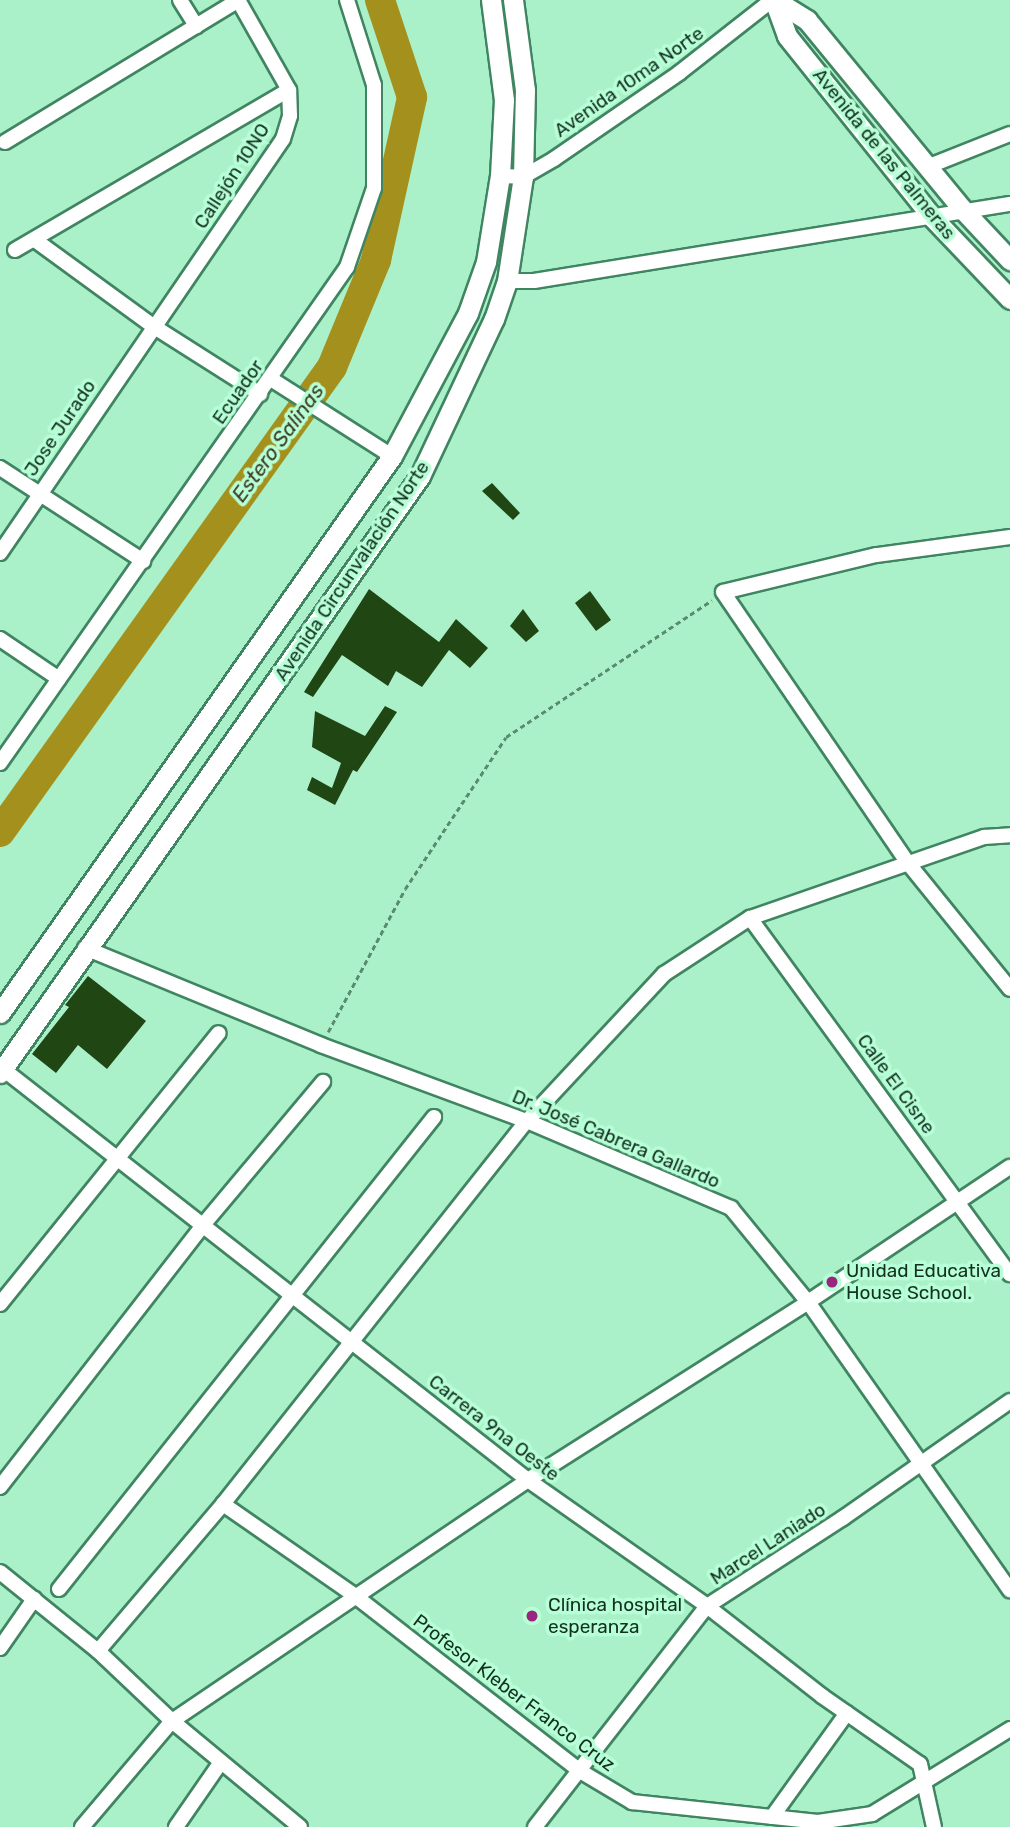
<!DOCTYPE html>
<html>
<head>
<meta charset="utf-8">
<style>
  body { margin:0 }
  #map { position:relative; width:1010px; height:1827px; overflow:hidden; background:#aaf1c9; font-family:Rubik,sans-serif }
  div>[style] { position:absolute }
  .river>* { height:30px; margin:-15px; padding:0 15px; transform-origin:15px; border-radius:15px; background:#a4911d }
  .building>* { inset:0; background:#204614 }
  .path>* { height:2.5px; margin-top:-1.25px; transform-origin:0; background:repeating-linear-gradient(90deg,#5a8b70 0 5px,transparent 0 8.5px) }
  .roads { filter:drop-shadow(2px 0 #408561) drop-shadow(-2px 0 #408561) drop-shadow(0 2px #408561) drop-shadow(0 -2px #408561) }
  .street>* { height:14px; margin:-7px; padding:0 7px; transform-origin:7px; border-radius:7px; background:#fff }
  .secondary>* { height:19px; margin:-9.5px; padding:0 9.5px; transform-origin:9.5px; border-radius:9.5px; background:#fff }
  .dots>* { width:19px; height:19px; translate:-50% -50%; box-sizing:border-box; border:4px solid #b7ffd6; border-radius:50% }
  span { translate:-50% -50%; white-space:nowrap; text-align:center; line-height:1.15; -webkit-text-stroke:7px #b7ffd6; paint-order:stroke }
  .street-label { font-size:19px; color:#133021 }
  .poi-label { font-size:19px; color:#133021 }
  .left { translate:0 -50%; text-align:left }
  .water-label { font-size:21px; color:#3e3a23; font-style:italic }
</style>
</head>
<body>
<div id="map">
  <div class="river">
    <i style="left:0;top:832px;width:571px;rotate:-54.47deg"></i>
    <i style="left:332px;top:367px;width:116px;rotate:-67.6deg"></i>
    <i style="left:376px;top:260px;width:167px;rotate:-77.5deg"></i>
    <i style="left:412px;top:97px;width:102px;rotate:-108.3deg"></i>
  </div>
  <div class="building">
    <i style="clip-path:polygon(492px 483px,520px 513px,513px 520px,482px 491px)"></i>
    <i style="clip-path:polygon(369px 589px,439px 642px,456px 619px,488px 648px,470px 668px,449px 650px,422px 687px,396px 671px,388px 686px,342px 655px,313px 697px,304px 692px)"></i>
    <i style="clip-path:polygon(590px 591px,611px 620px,596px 631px,575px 603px)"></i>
    <i style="clip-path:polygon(523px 609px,539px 631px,526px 642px,510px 626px)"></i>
    <i style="clip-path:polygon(385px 706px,397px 712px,357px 772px,353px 770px,335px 805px,307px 790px,312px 777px,332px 788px,341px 763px,312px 747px,315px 711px,365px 736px)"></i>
    <i style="clip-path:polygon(88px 976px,146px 1021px,107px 1069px,78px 1045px,56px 1073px,32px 1054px,69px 1007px,65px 1005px)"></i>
  </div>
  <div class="path">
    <i style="left:328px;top:1032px;width:162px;rotate:-61.7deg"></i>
    <i style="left:405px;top:889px;width:182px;rotate:-56.4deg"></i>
    <i style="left:506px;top:737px;width:247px;rotate:-33.6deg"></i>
  </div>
  <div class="roads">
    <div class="street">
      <i style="left:180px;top:0;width:31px;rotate:58deg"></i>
      <i style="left:5px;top:142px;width:274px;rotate:-31.3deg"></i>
      <i style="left:927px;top:167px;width:89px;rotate:-21.7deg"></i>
      <i style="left:500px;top:176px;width:23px;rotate:2deg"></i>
      <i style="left:523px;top:177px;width:36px;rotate:-30deg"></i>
      <i style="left:554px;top:159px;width:152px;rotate:-34.5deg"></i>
      <i style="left:679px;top:73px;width:118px;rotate:-38.1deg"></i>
      <i style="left:35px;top:240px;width:146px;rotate:36.1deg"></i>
      <i style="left:153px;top:326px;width:127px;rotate:32.4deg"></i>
      <i style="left:15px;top:250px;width:317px;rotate:-30.3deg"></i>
      <i style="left:507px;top:281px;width:27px"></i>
      <i style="left:534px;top:281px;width:482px;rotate:-9.2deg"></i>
      <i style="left:271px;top:379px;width:143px;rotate:32.5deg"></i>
      <i style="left:0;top:468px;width:171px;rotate:33deg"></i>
      <i style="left:1010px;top:537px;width:135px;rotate:172.3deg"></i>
      <i style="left:876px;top:555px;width:157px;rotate:166.4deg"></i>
      <i style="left:723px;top:592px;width:328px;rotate:55.7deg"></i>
      <i style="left:908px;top:863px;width:162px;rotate:51deg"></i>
      <i style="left:0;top:553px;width:501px;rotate:-55.64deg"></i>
      <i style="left:283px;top:139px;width:24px;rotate:-73deg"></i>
      <i style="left:290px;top:116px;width:26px;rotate:-92deg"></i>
      <i style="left:289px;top:90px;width:103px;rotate:-119.5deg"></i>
      <i style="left:0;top:639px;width:71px;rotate:34.1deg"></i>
      <i style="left:0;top:763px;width:605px;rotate:-55.02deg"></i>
      <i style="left:347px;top:267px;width:83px;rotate:-71.1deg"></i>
      <i style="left:374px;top:188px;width:103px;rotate:-90deg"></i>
      <i style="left:374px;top:85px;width:89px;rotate:-107.6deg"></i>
      <i style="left:750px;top:918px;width:441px;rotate:53.9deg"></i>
      <i style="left:85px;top:948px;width:255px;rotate:22.3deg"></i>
      <i style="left:321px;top:1045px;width:220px;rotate:20.3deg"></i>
      <i style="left:527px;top:1121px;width:222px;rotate:23.1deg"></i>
      <i style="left:731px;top:1208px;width:122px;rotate:50.7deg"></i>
      <i style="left:808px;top:1302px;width:352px;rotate:55deg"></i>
      <i style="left:3px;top:1069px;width:667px;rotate:38.06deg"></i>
      <i style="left:528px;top:1480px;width:219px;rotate:35.1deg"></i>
      <i style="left:707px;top:1606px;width:146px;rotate:38deg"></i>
      <i style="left:822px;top:1696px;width:119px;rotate:34.8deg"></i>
      <i style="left:920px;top:1764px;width:65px;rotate:77.5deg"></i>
      <i style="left:0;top:1304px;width:348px;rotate:-51.1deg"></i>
      <i style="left:0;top:1487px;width:331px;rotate:-52.2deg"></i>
      <i style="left:203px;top:1225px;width:187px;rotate:-50deg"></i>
      <i style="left:223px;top:1504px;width:160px;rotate:34.8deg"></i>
      <i style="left:354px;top:1595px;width:286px;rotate:37.9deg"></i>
      <i style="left:580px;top:1771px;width:61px;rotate:30.8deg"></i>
      <i style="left:632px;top:1802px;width:187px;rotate:6.1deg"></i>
      <i style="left:818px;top:1822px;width:55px;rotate:-8.4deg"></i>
      <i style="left:872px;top:1814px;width:162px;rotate:-31.6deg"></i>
      <i style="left:0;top:1572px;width:126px;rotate:38.9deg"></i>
      <i style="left:98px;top:1651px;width:102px;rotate:43.4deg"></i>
      <i style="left:172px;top:1721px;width:166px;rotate:39.6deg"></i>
      <i style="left:59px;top:1589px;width:603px;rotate:-51.53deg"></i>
      <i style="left:0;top:1648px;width:60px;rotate:-55.2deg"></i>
      <i style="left:98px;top:1651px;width:193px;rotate:-49.6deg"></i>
      <i style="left:223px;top:1504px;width:489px;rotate:-51.6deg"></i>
      <i style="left:527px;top:1121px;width:201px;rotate:-47deg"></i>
      <i style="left:664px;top:974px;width:103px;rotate:-33.1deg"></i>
      <i style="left:750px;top:918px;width:248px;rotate:-19.1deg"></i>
      <i style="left:984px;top:837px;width:26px;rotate:-4deg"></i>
      <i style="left:772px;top:1817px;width:128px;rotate:-54.2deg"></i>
      <i style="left:82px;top:1827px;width:139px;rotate:-49.7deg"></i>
      <i style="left:172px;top:1721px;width:430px;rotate:-34.1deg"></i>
      <i style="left:528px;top:1480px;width:332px;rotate:-32.4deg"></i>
      <i style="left:808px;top:1302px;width:243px;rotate:-33.8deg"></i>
      <i style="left:176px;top:1827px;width:79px;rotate:-55.3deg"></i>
      <i style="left:535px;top:1827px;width:280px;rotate:-52.1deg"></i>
      <i style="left:707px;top:1606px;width:162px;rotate:-32.9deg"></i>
      <i style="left:843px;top:1518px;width:204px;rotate:-35deg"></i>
    </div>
    <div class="secondary">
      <i style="left:774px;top:0;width:38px;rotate:70deg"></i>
      <i style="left:787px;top:36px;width:232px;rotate:51.3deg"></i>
      <i style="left:932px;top:217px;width:113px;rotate:46.4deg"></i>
      <i style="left:775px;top:0;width:38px;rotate:32deg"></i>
      <i style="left:807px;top:20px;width:246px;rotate:50.6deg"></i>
      <i style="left:963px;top:210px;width:69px;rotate:46.8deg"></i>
      <i style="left:0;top:1013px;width:681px;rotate:-54.86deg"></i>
      <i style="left:392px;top:456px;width:162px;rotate:-62deg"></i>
      <i style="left:468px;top:313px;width:54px;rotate:-70.6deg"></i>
      <i style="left:486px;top:262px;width:87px;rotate:-80.8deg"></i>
      <i style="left:500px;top:176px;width:76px;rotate:-87deg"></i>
      <i style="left:504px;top:100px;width:101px;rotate:-97.4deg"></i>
      <i style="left:0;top:1073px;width:730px;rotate:-54.87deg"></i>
      <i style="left:420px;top:476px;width:174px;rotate:-64.8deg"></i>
      <i style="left:494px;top:319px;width:40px;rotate:-71.1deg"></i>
      <i style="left:507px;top:281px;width:105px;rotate:-81.3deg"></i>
      <i style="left:523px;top:177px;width:87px;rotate:-88.7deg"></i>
      <i style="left:525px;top:90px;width:91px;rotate:-97.6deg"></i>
    </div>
  </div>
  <div class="dots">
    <i style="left:832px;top:1282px;background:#9a247f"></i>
    <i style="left:532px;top:1616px;background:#9a247f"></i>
  </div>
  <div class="street-label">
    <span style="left:629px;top:82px;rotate:-35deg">Avenida 10ma Norte</span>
    <span style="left:884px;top:154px;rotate:51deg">Avenida de las Palmeras</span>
    <span style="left:232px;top:176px;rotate:-57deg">Callejón 10NO</span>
    <span style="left:238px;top:392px;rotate:-55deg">Ecuador</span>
    <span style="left:60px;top:428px;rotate:-56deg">Jose Jurado</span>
    <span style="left:352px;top:571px;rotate:-56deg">Avenida Circunvalación Norte</span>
    <span style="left:896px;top:1084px;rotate:54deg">Calle El Cisne</span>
    <span style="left:616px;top:1139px;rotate:23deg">Dr. José Cabrera Gallardo</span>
    <span style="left:494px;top:1428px;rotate:38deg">Carrera 9na Oeste</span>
    <span style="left:768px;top:1544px;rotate:-33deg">Marcel Laniado</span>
    <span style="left:514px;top:1693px;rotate:37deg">Profesor Kleber Franco Cruz</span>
  </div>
  <div class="poi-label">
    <span class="left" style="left:846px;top:1282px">Unidad Educativa<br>House School.</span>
    <span class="left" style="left:548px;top:1616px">Clínica hospital<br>esperanza</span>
  </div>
  <div class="water-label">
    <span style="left:278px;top:443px;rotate:-54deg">Estero Salinas</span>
  </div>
</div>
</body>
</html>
